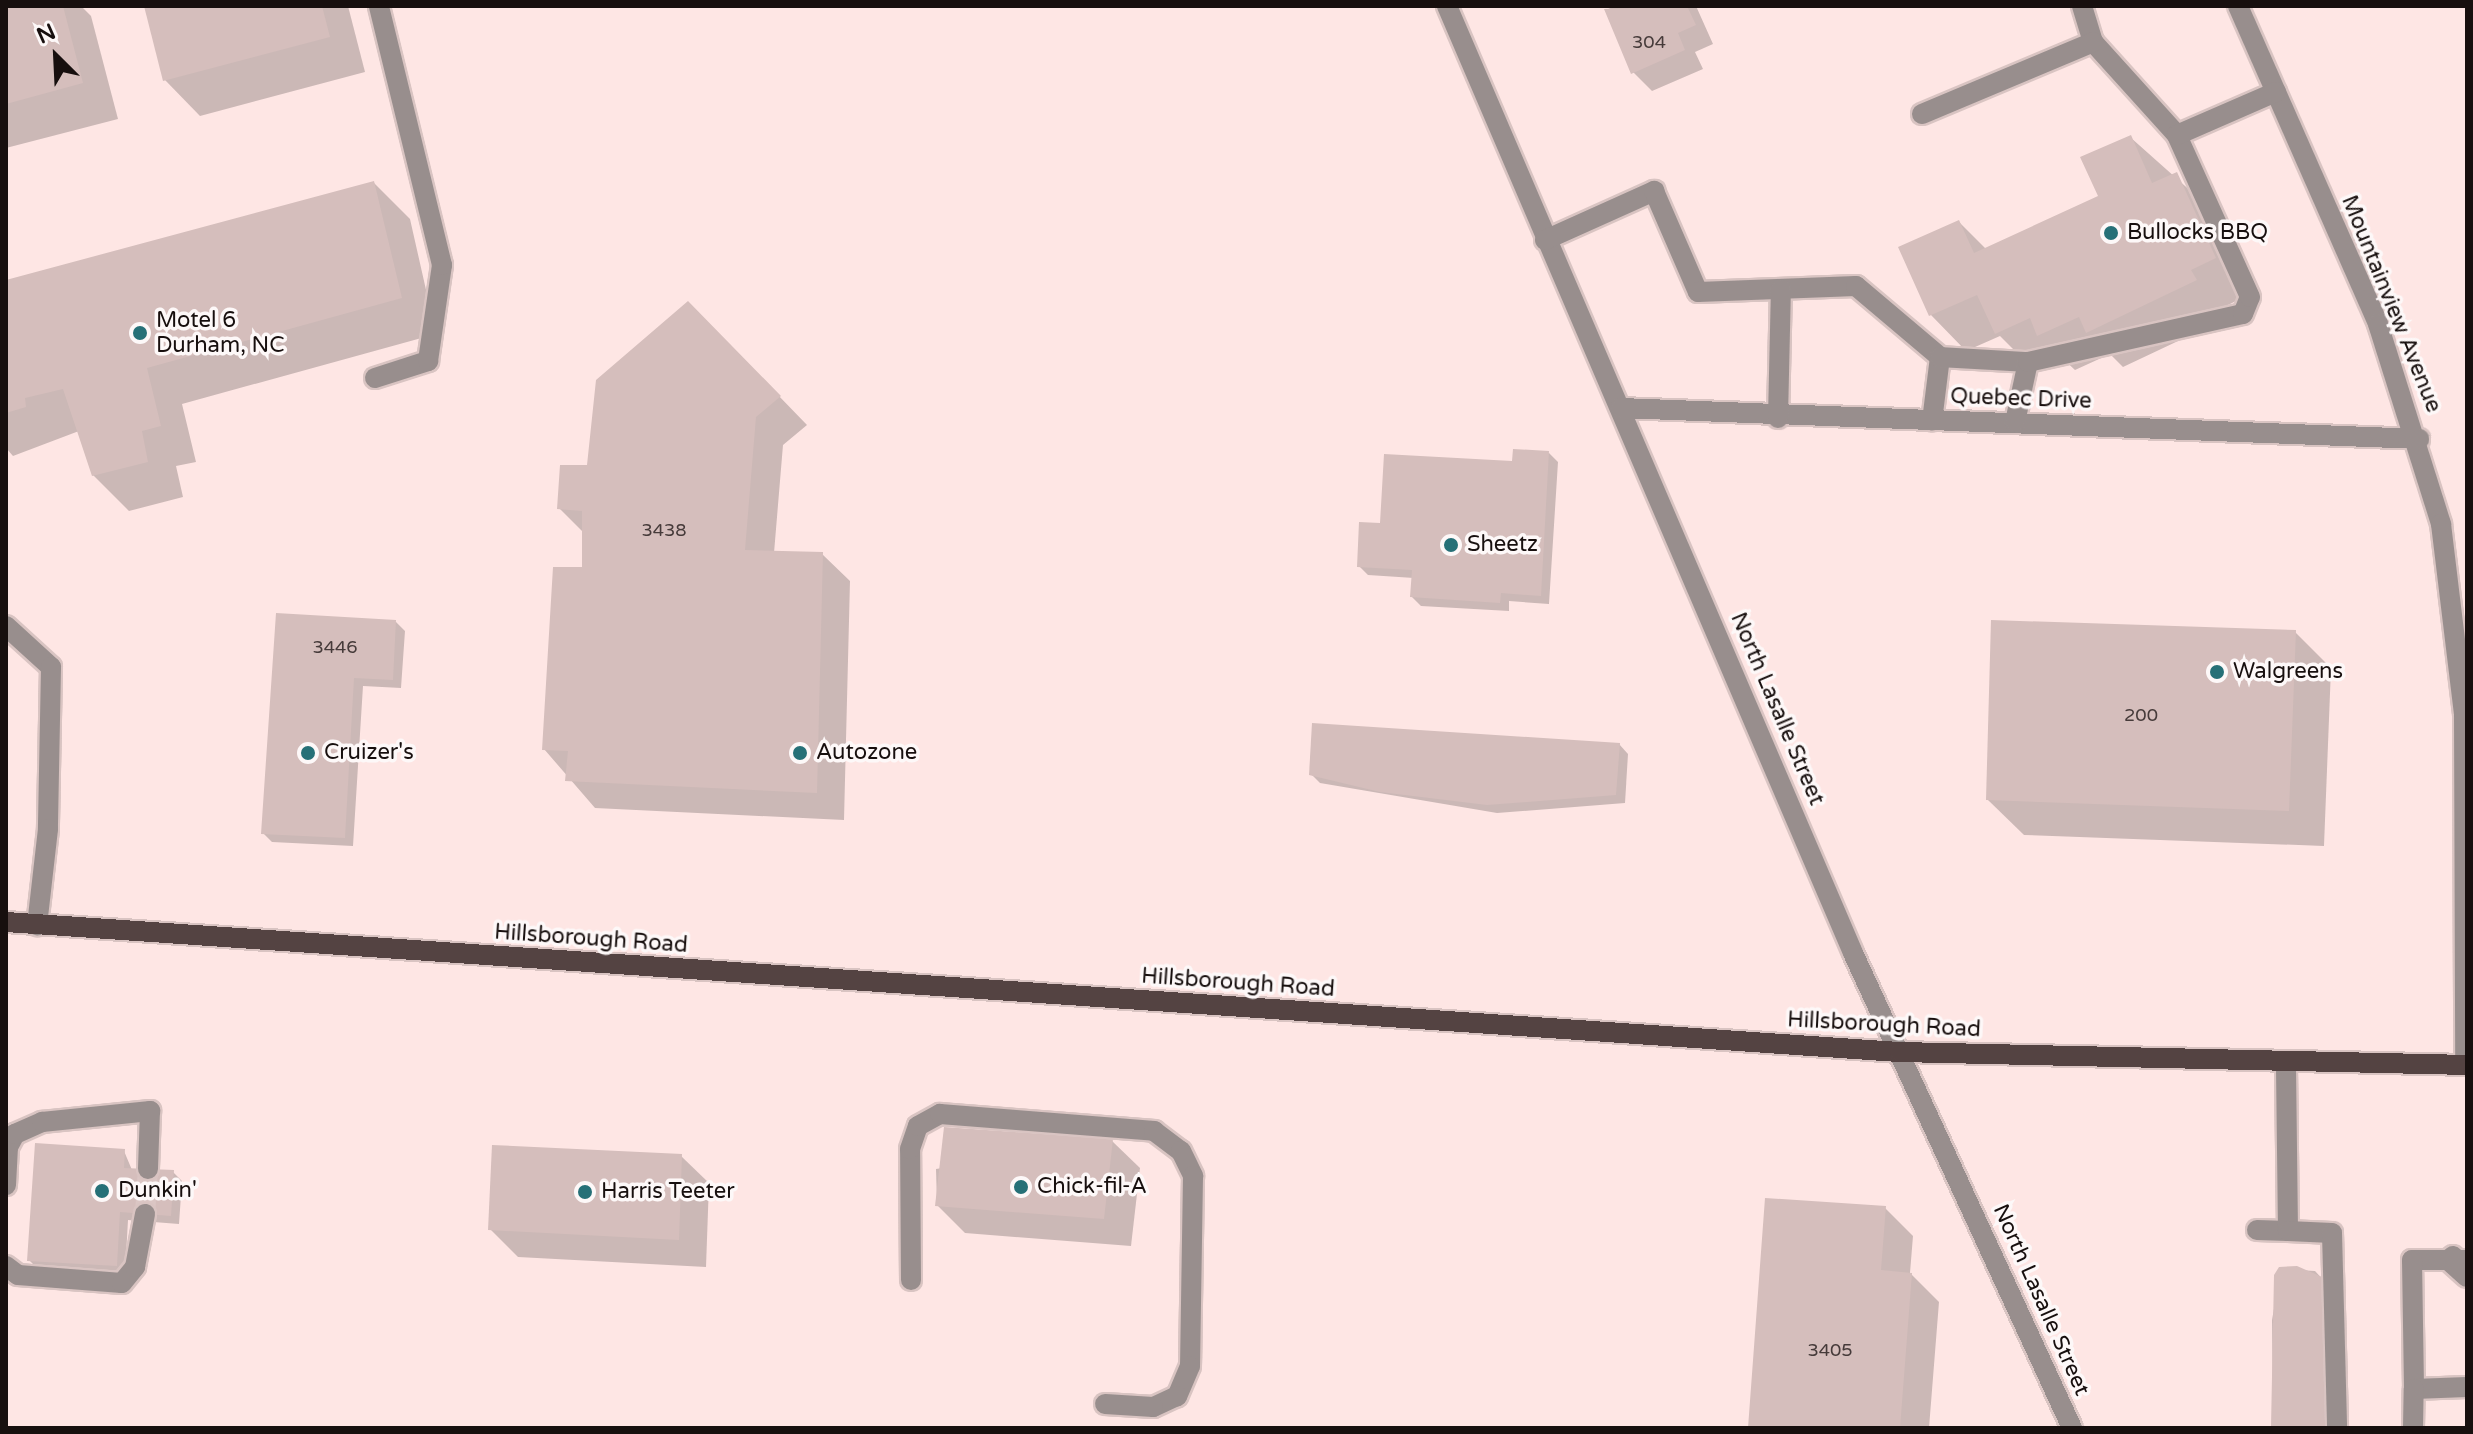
<!DOCTYPE html>
<html>
<head>
<meta charset="utf-8">
<style>
  body { margin:0 }
  #map { position:relative; width:2473px; height:1434px; overflow:hidden; background:#fee6e4; font-family:"Varela Round",sans-serif }
  div>[style] { position:absolute }
  .shadow>* { inset:0; background:#0003 }
  .building>* { inset:0; background:#d5bebc }
  .minor-tunnel>* { height:20px; margin-top:-10px; transform-origin:0; background:repeating-linear-gradient(90deg,#dbc6c4 0 20px,transparent 0 30px) }
  .roads { filter:drop-shadow(2px 0 #d9c4c2) drop-shadow(-2px 0 #d9c4c2) drop-shadow(0 2px #d9c4c2) drop-shadow(0 -2px #d9c4c2) }
  .minor>* { height:20px; margin:-10px; padding:0 10px; transform-origin:10px; border-radius:10px; background:#988e8d }
  .major>* { height:20px; margin:-10px; padding:0 10px; transform-origin:10px; border-radius:10px; background:#544342 }
  .dots>* { width:22px; height:22px; translate:-50% -50%; box-sizing:border-box; border:4px solid #fdf8f8; border-radius:50% }
  span { translate:-50% -50%; white-space:nowrap; text-align:center; line-height:1.15; -webkit-text-stroke:7px #fdf8f8; paint-order:stroke }
  .number-label { font-size:18px; color:#463b3a }
  .number-label span { -webkit-text-stroke-width:0 }
  .poi-label { font-size:22px; color:#170f0e }
  .left { translate:0 -50%; text-align:left }
  .street-label { font-size:22px; color:#170f0e }
  .frame { position:absolute; inset:0; border:8px solid #170f0e; pointer-events:none }
  .north { position:absolute; left:16px; top:16px; width:80px; height:80px; -webkit-text-stroke:6px #fdf8f8; paint-order:stroke; rotate:336deg; font-size:22px; font-weight:700; line-height:32px; text-align:center; color:#170f0e }
  .north::after { content:''; display:block; margin:auto; width:28px; height:36px; background:#170f0e; clip-path:polygon(50% 0,100% 100%,50% 72%,0 100%) }
</style>
</head>
<body>
<div id="map">
  <div class="shadow">
    <i style="clip-path:polygon(6px 6px,81px 6px,91px 16px,118px 119px,6px 148px)"></i>
    <i style="clip-path:polygon(146px 6px,348px 6px,365px 72px,200px 116px,165px 80px)"></i>
    <i style="clip-path:polygon(1615px 6px,1696px 6px,1713px 44px,1695px 52px,1703px 69px,1652px 91px,1633px 72px,1606px 10px)"></i>
    <i style="clip-path:polygon(2130px 137px,2212px 210px,2250px 294px,2226px 306px,2231px 316px,2123px 367px,2110px 354px,2075px 370px,2060px 356px,2032px 368px,2000px 336px,1966px 351px,1931px 315px,1959px 222px,1986px 249px,2101px 197px)"></i>
    <i style="clip-path:polygon(374px 183px,410px 219px,436px 334px,182px 404px,196px 462px,176px 466px,183px 497px,129px 511px,93px 475px,79px 431px,13px 456px,6px 448px,6px 283px)"></i>
    <i style="clip-path:polygon(716px 331px,807px 425px,783px 445px,774px 553px,822px 554px,850px 581px,844px 820px,595px 808px,544px 749px,584px 569px,584px 533px,559px 508px)"></i>
    <i style="clip-path:polygon(1549px 453px,1558px 462px,1549px 604px,1509px 601px,1509px 611px,1421px 606px,1412px 597px,1414px 578px,1368px 575px,1359px 566px,1382px 525px)"></i>
    <i style="clip-path:polygon(278px 616px,396px 622px,405px 631px,401px 688px,363px 686px,353px 846px,272px 842px,263px 833px)"></i>
    <i style="clip-path:polygon(2295px 632px,2331px 668px,2324px 846px,2024px 835px,1988px 800px)"></i>
    <i style="clip-path:polygon(1619px 744px,1628px 754px,1625px 803px,1497px 813px,1320px 783px,1311px 774px)"></i>
    <i style="clip-path:polygon(1112px 1141px,1140px 1168px,1131px 1246px,965px 1233px,937px 1205px,936px 1169px)"></i>
    <i style="clip-path:polygon(124px 1151px,132px 1170px,173px 1172px,182px 1181px,179px 1224px,128px 1220px,125px 1275px,38px 1269px,29px 1260px)"></i>
    <i style="clip-path:polygon(681px 1156px,709px 1183px,706px 1267px,518px 1257px,490px 1229px)"></i>
    <i style="clip-path:polygon(1885px 1208px,1913px 1236px,1910px 1273px,1939px 1302px,1929px 1428px,1750px 1428px)"></i>
    <i style="clip-path:polygon(2281px 1269px,2315px 1271px,2340px 1298px,2348px 1373px,2342px 1373px,2342px 1428px,2273px 1426px,2272px 1320px)"></i>
  </div>
  <div class="building">
    <i style="clip-path:polygon(6px 6px,63px 6px,83px 83px,6px 104px)"></i>
    <i style="clip-path:polygon(144px 6px,322px 6px,330px 37px,163px 81px)"></i>
    <i style="clip-path:polygon(1687px 6px,1696px 25px,1678px 33px,1685px 50px,1631px 74px,1604px 9px)"></i>
    <i style="clip-path:polygon(2131px 135px,2152px 183px,2177px 172px,2216px 258px,2191px 270px,2197px 280px,2086px 333px,2079px 317px,2037px 336px,2030px 318px,1995px 334px,1977px 295px,1929px 316px,1898px 247px,1959px 220px,1974px 253px,2098px 196px,2080px 157px)"></i>
    <i style="clip-path:polygon(374px 181px,402px 298px,147px 368px,161px 426px,142px 431px,148px 462px,92px 476px,63px 389px,25px 398px,26px 407px,6px 413px,6px 280px)"></i>
    <i style="clip-path:polygon(688px 301px,781px 396px,756px 417px,745px 550px,823px 552px,817px 793px,565px 781px,568px 751px,542px 750px,553px 567px,582px 567px,582px 511px,557px 509px,560px 465px,587px 465px,596px 380px)"></i>
    <i style="clip-path:polygon(1513px 449px,1549px 451px,1541px 596px,1501px 593px,1500px 603px,1410px 597px,1412px 570px,1357px 567px,1359px 522px,1380px 523px,1384px 454px,1512px 461px)"></i>
    <i style="clip-path:polygon(276px 613px,396px 620px,393px 680px,354px 678px,345px 838px,261px 834px)"></i>
    <i style="clip-path:polygon(1991px 620px,2296px 630px,2289px 811px,1986px 800px)"></i>
    <i style="clip-path:polygon(1312px 723px,1620px 743px,1616px 795px,1487px 805px,1380px 792px,1309px 775px)"></i>
    <i style="clip-path:polygon(944px 1127px,1113px 1139px,1104px 1219px,935px 1206px)"></i>
    <i style="clip-path:polygon(35px 1143px,125px 1149px,124px 1168px,174px 1170px,171px 1216px,120px 1212px,117px 1266px,27px 1261px)"></i>
    <i style="clip-path:polygon(492px 1145px,682px 1154px,679px 1240px,488px 1230px)"></i>
    <i style="clip-path:polygon(1765px 1198px,1886px 1206px,1881px 1270px,1912px 1273px,1900px 1428px,1748px 1428px)"></i>
    <i style="clip-path:polygon(2297px 1266px,2322px 1277px,2323px 1315px,2329px 1315px,2325px 1426px,2271px 1427px,2274px 1275px,2279px 1267px)"></i>
  </div>
  <div class="minor-tunnel">
    <i style="left:145px;top:1214px;width:45px;rotate:-86.2deg"></i>
  </div>
  <div class="roads">
    <div class="minor">
      <i style="left:1447px;top:6px;width:1030px;rotate:66.79deg"></i>
      <i style="left:1853px;top:953px;width:523px;rotate:65.25deg"></i>
      <i style="left:2082px;top:6px;width:38px;rotate:73deg"></i>
      <i style="left:2093px;top:42px;width:125px;rotate:47.9deg"></i>
      <i style="left:2238px;top:6px;width:347px;rotate:66.2deg"></i>
      <i style="left:2378px;top:324px;width:210px;rotate:72.5deg"></i>
      <i style="left:2441px;top:524px;width:191px;rotate:83.1deg"></i>
      <i style="left:2464px;top:714px;width:351px;rotate:89.8deg"></i>
      <i style="left:1922px;top:114px;width:186px;rotate:-22.8deg"></i>
      <i style="left:1545px;top:240px;width:120px;rotate:-24.2deg"></i>
      <i style="left:1654px;top:191px;width:110px;rotate:66.5deg"></i>
      <i style="left:1698px;top:292px;width:158px;rotate:-2.2deg"></i>
      <i style="left:1856px;top:286px;width:110px;rotate:40.2deg"></i>
      <i style="left:1940px;top:357px;width:64px;rotate:97.1deg"></i>
      <i style="left:1940px;top:357px;width:88px;rotate:3.3deg"></i>
      <i style="left:375px;top:378px;width:56px;rotate:-17.8deg"></i>
      <i style="left:428px;top:361px;width:97px;rotate:-81.7deg"></i>
      <i style="left:442px;top:265px;width:267px;rotate:-103.7deg"></i>
      <i style="left:1621px;top:408px;width:799px;rotate:2.22deg"></i>
      <i style="left:1778px;top:418px;width:129px;rotate:-88.7deg"></i>
      <i style="left:2015px;top:422px;width:61px;rotate:-77.8deg"></i>
      <i style="left:2028px;top:362px;width:220px;rotate:-12.6deg"></i>
      <i style="left:2243px;top:314px;width:18px;rotate:-68deg"></i>
      <i style="left:2250px;top:297px;width:178px;rotate:-114.3deg"></i>
      <i style="left:2177px;top:135px;width:108px;rotate:-23.5deg"></i>
      <i style="left:6px;top:626px;width:61px;rotate:42.3deg"></i>
      <i style="left:51px;top:667px;width:162px;rotate:91.1deg"></i>
      <i style="left:48px;top:829px;width:97px;rotate:96.5deg"></i>
      <i style="left:6px;top:1185px;width:38px;rotate:-87deg"></i>
      <i style="left:8px;top:1147px;width:15px;rotate:-62deg"></i>
      <i style="left:15px;top:1134px;width:30px;rotate:-24deg"></i>
      <i style="left:42px;top:1122px;width:109px;rotate:-5.8deg"></i>
      <i style="left:150px;top:1111px;width:58px;rotate:92deg"></i>
      <i style="left:2257px;top:1230px;width:31px;rotate:2deg"></i>
      <i style="left:2288px;top:1231px;width:168px;rotate:-90.7deg"></i>
      <i style="left:2288px;top:1231px;width:44px;rotate:2.6deg"></i>
      <i style="left:2332px;top:1233px;width:195px;rotate:88.5deg"></i>
      <i style="left:2453px;top:1256px;width:6px;rotate:141deg"></i>
      <i style="left:2448px;top:1260px;width:25px;rotate:42deg"></i>
      <i style="left:2467px;top:1260px;width:55px;rotate:180deg"></i>
      <i style="left:2412px;top:1260px;width:129px;rotate:89.1deg"></i>
      <i style="left:2414px;top:1389px;width:53px;rotate:-2.2deg"></i>
      <i style="left:6px;top:1266px;width:15px;rotate:37deg"></i>
      <i style="left:18px;top:1275px;width:104px;rotate:4.4deg"></i>
      <i style="left:122px;top:1283px;width:21px;rotate:-51deg"></i>
      <i style="left:135px;top:1267px;width:54px;rotate:-79.3deg"></i>
      <i style="left:911px;top:1280px;width:131px;rotate:-90.4deg"></i>
      <i style="left:910px;top:1149px;width:24px;rotate:-71deg"></i>
      <i style="left:918px;top:1126px;width:25px;rotate:-29deg"></i>
      <i style="left:940px;top:1114px;width:215px;rotate:4.5deg"></i>
      <i style="left:1154px;top:1131px;width:34px;rotate:37deg"></i>
      <i style="left:1181px;top:1151px;width:28px;rotate:64deg"></i>
      <i style="left:1193px;top:1176px;width:190px;rotate:90.9deg"></i>
      <i style="left:1190px;top:1366px;width:33px;rotate:113deg"></i>
      <i style="left:1177px;top:1396px;width:26px;rotate:155deg"></i>
      <i style="left:1153px;top:1407px;width:48px;rotate:-176.4deg"></i>
      <i style="left:2413px;top:1428px;width:39px;rotate:-89deg"></i>
    </div>
    <div class="major">
      <i style="left:6px;top:922px;width:1898px;rotate:3.93deg"></i>
      <i style="left:1900px;top:1052px;width:567px;rotate:1.31deg"></i>
    </div>
  </div>
  <div class="dots">
    <i style="left:2111px;top:233px;background:#267077"></i>
    <i style="left:140px;top:333px;background:#267077"></i>
    <i style="left:1451px;top:545px;background:#267077"></i>
    <i style="left:2217px;top:672px;background:#267077"></i>
    <i style="left:308px;top:753px;background:#267077"></i>
    <i style="left:800px;top:753px;background:#267077"></i>
    <i style="left:1021px;top:1187px;background:#267077"></i>
    <i style="left:102px;top:1191px;background:#267077"></i>
    <i style="left:585px;top:1192px;background:#267077"></i>
  </div>
  <div class="number-label">
    <span style="left:1649px;top:42px">304</span>
    <span style="left:664px;top:530px">3438</span>
    <span style="left:335px;top:647px">3446</span>
    <span style="left:2141px;top:715px">200</span>
    <span style="left:1830px;top:1350px">3405</span>
  </div>
  <div class="poi-label">
    <span class="left" style="left:2127px;top:233px">Bullocks BBQ</span>
    <span class="left" style="left:156px;top:333px">Motel 6<br>Durham, NC</span>
    <span class="left" style="left:1467px;top:545px">Sheetz</span>
    <span class="left" style="left:2233px;top:672px">Walgreens</span>
    <span class="left" style="left:324px;top:753px">Cruizer's</span>
    <span class="left" style="left:816px;top:753px">Autozone</span>
    <span class="left" style="left:1037px;top:1187px">Chick-fil-A</span>
    <span class="left" style="left:118px;top:1191px">Dunkin'</span>
    <span class="left" style="left:601px;top:1192px">Harris Teeter</span>
  </div>
  <div class="street-label">
    <span style="left:2391px;top:304px;rotate:68deg">Mountainview Avenue</span>
    <span style="left:2021px;top:399px;rotate:2deg">Quebec Drive</span>
    <span style="left:1777px;top:709px;rotate:67deg">North Lasalle Street</span>
    <span style="left:591px;top:939px;rotate:4deg">Hillsborough Road</span>
    <span style="left:1238px;top:983px;rotate:4deg">Hillsborough Road</span>
    <span style="left:1884px;top:1025px;rotate:3deg">Hillsborough Road</span>
    <span style="left:2041px;top:1300px;rotate:66deg">North Lasalle Street</span>
  </div>
  <div class="frame"></div>
  <div class="north">N</div>
</div>
</body>
</html>
